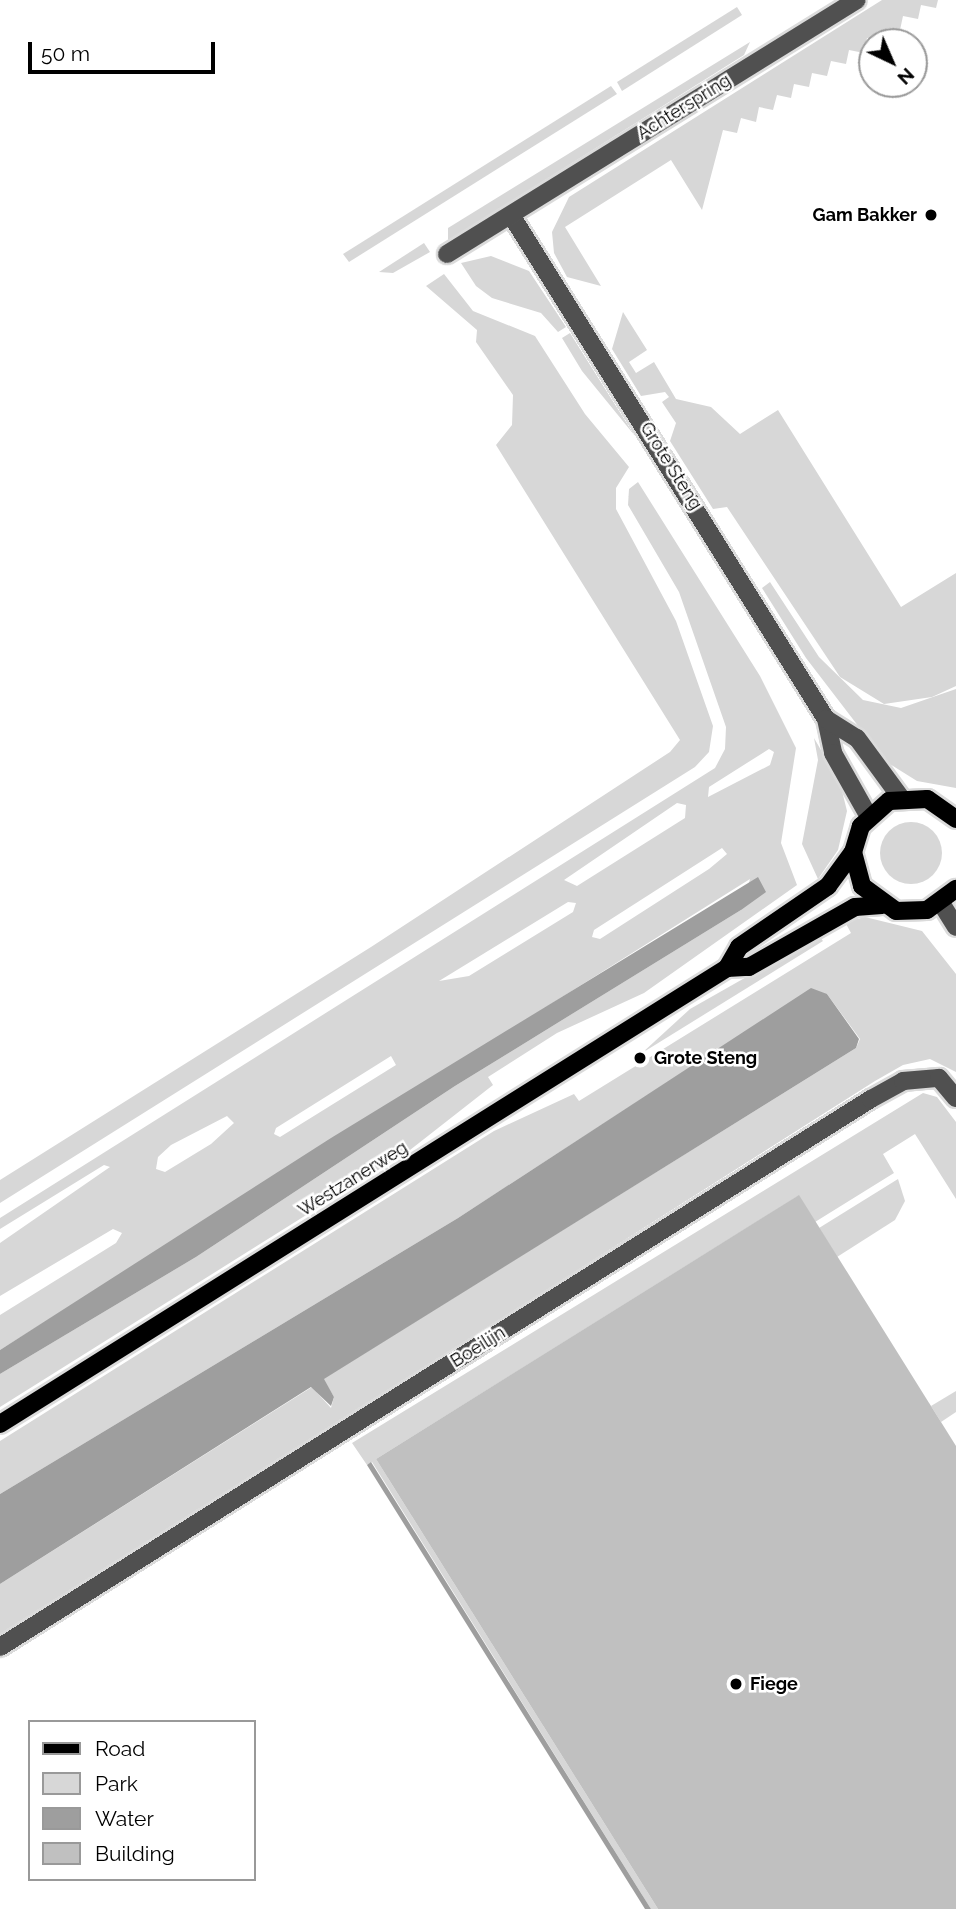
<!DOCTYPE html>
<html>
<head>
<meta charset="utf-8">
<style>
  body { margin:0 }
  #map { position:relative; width:956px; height:1909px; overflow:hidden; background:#fff; font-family:Raleway,sans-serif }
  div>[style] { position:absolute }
  .green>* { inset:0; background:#d7d7d7 }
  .round { border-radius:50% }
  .water>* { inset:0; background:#9e9e9e }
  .building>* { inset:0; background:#c0c0c0 }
  .roads { filter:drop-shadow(2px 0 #dbdbdb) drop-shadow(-2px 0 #dbdbdb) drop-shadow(0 2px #dbdbdb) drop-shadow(0 -2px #dbdbdb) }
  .minor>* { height:18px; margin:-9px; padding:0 9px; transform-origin:9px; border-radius:9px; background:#505050 }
  .major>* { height:18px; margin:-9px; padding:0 9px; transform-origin:9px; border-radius:9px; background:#000 }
  .dots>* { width:19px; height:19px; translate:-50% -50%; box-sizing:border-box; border:4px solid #fff; border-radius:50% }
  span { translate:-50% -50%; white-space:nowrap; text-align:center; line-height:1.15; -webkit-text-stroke:5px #fff; paint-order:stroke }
  .street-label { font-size:18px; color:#000 }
  .poi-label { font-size:18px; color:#000; font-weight:700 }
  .right { translate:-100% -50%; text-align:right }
  .left { translate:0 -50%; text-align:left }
  .legend { position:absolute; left:28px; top:1720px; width:228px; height:161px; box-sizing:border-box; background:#fff; border:2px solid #999; margin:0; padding:9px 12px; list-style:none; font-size:21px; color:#000 }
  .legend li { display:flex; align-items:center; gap:14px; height:35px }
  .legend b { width:35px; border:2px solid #999 }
  .north { position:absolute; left:858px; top:28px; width:70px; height:70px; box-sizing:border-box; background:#fff; border:2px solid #999; border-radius:50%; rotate:136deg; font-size:19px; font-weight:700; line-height:28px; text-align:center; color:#000 }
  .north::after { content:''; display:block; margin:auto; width:24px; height:32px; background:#000; clip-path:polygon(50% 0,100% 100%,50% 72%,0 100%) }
  .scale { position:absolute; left:28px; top:42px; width:187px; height:32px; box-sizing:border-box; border:4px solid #000; border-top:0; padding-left:9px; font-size:21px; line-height:24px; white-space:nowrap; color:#000; -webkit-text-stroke:5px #fff; paint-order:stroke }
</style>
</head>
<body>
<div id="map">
  <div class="green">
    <i style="clip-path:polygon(882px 0,938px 0,936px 8px,921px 5px,918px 19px,903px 16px,900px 30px,887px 28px,883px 41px,867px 38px,864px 53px,849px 50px,846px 64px,831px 61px,827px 76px,812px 73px,809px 87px,794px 84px,791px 98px,777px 95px,773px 110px,759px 107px,756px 122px,741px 118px,737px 133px,723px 130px,702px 210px,671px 160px,565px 227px,601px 286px,567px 277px,554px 253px,552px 232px,569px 197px)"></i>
    <i style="clip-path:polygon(737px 7px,742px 15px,622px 91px,617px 82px)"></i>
    <i style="clip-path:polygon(750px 42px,744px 55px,448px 241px,448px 228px)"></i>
    <i style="clip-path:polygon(611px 86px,617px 94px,349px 262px,343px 254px)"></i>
    <i style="clip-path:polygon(424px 243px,430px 252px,393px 273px,379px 272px)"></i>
    <i style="clip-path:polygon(491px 256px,529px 271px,566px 327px,558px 332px,541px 313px,492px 298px,476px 286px,461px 263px)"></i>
    <i style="clip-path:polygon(444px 274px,473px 311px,535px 336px,585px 414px,629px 467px,616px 488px,616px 509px,676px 621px,713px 726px,709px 752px,695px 767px,0 1203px,0 1180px,371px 947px,670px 752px,680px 740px,496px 445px,512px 425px,513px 395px,476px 342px,477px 330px,426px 286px)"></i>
    <i style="clip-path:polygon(623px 312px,647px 350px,629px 362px,636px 373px,654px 362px,676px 399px,711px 407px,740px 434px,778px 410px,901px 607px,956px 573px,956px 686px,932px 697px,884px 704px,840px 677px,727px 507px,713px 509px,670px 441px,676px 423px,662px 402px,669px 397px,665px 392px,641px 396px,612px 349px)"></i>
    <i style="clip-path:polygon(570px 333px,609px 395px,635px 436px,582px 371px,562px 338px)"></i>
    <i style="clip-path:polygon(evenodd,638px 482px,760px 676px,796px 748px,781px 843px,797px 885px,644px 993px,557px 1033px,488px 1077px,493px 1085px,410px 1150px,0 1407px,0 1374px,196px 1257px,455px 1086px,741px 910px,750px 879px,0 1350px,0 1315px,116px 1243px,122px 1233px,113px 1229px,0 1296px,0 1243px,110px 1167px,104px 1165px,0 1229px,0 1218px,715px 768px,725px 749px,726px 727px,679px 592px,628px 505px,629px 489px,638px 482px,769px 749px,774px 752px,770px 765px,708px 797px,709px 787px,769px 749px,638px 482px,677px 803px,686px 805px,685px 818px,577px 886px,564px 880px,677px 803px,638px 482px,722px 848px,727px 854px,709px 869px,600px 939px,592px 937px,594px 930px,722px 848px,638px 482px,568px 902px,576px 903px,573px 912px,469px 976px,439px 981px,568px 902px,638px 482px,391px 1056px,396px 1065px,280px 1137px,274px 1134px,276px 1128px,391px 1056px,638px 482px,227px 1116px,234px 1123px,211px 1144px,165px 1172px,156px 1169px,158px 1157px,171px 1145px,227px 1116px)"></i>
    <i style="clip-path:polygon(770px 582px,819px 657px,863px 700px,901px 708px,956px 689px,956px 788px,917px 781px,885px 761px,806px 658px,762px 588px)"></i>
    <i style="clip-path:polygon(814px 738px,840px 783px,847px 811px,838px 850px,818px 879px,802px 844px,818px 760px)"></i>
    <i class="round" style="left:880px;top:822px;width:62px;height:62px"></i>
    <i style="clip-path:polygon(865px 917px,922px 931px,956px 974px,956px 1072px,930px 1059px,903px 1065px,875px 1081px,0 1637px,0 1584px,312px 1387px,331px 1408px,334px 1397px,323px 1379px,856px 1048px,860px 1039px,827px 994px,774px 1013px,458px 1218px,0 1494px,0 1441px,494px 1131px,574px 1094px,579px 1101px,851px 933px,845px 922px)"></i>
    <i style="clip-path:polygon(819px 936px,823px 941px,642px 1053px,690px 1009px)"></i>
    <i style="clip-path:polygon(923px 1093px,937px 1097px,956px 1122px,956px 1199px,915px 1134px,883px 1154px,894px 1173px,815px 1222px,798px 1196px,376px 1459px,658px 1909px,651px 1909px,372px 1462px,367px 1465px,352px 1443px)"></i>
    <i style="clip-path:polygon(898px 1179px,905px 1201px,895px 1220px,837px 1257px,819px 1228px)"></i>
    <i style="clip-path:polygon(956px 1391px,956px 1412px,941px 1422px,931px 1406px)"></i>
  </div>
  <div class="water">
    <i style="clip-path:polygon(758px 877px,766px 892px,741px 910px,455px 1086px,196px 1257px,0 1374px,0 1350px,331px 1138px)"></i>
    <i style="clip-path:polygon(811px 988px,827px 994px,859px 1039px,856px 1048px,324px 1379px,334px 1397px,331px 1406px,311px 1387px,0 1584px,0 1494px,458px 1218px)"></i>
    <i style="clip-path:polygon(371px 1462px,651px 1909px,645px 1909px,367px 1465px)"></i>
  </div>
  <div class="building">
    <i style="clip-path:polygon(799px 1195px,956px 1446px,956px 1909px,658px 1909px,376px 1459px)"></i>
  </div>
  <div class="roads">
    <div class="minor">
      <i style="left:511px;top:215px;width:594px;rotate:57.99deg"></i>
      <i style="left:826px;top:719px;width:35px;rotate:78deg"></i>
      <i style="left:833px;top:753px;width:71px;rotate:60.6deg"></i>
      <i style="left:447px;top:254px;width:482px;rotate:-31.8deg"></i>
      <i style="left:826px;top:719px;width:36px;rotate:32deg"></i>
      <i style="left:857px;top:738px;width:74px;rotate:53.7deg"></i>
      <i style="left:941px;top:903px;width:28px;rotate:58deg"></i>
      <i style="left:0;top:1647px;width:1029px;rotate:-32.18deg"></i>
      <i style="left:871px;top:1099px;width:37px;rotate:-29deg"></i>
      <i style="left:903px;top:1081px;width:36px;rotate:-5deg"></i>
      <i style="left:939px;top:1078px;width:26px;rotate:50deg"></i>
    </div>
    <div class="major">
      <i style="left:956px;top:819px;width:35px;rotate:-145deg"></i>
      <i style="left:927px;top:799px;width:38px;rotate:177deg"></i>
      <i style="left:889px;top:801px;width:38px;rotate:138deg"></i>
      <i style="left:861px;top:826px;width:27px;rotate:107deg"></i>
      <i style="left:853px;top:852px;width:35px;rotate:75deg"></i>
      <i style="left:862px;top:886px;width:42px;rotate:36.3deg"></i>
      <i style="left:896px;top:911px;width:31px;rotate:-2deg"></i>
      <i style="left:927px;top:910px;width:36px;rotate:-36deg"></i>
      <i style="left:727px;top:968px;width:24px;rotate:-60deg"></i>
      <i style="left:739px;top:947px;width:108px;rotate:-34.4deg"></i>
      <i style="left:828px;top:886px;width:42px;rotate:-53.7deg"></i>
      <i style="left:0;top:1424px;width:858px;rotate:-32.1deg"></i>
      <i style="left:727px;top:968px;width:22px;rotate:-3deg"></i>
      <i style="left:749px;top:967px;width:122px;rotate:-29.5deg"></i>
      <i style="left:855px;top:907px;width:27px;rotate:-4deg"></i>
    </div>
  </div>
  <div class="dots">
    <i style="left:931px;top:215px;background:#000"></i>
    <i style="left:640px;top:1058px;background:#000"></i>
    <i style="left:736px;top:1684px;background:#000"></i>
  </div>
  <div class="street-label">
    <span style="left:684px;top:107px;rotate:-32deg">Achterspring</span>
    <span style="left:671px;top:466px;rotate:58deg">Grote Steng</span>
    <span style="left:353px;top:1179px;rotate:-32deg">Westzanerweg</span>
    <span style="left:478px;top:1347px;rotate:-32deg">Boeilijn</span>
  </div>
  <div class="poi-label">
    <span class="right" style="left:917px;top:215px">Gam Bakker</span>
    <span class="left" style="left:654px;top:1058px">Grote Steng</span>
    <span class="left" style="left:750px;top:1684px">Fiege</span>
  </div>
  <ul class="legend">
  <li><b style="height:9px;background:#000"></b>Road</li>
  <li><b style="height:19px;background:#d7d7d7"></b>Park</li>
  <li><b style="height:19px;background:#9e9e9e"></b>Water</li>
  <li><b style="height:19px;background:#c0c0c0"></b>Building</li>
  </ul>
  <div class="north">N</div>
  <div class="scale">50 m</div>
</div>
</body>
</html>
